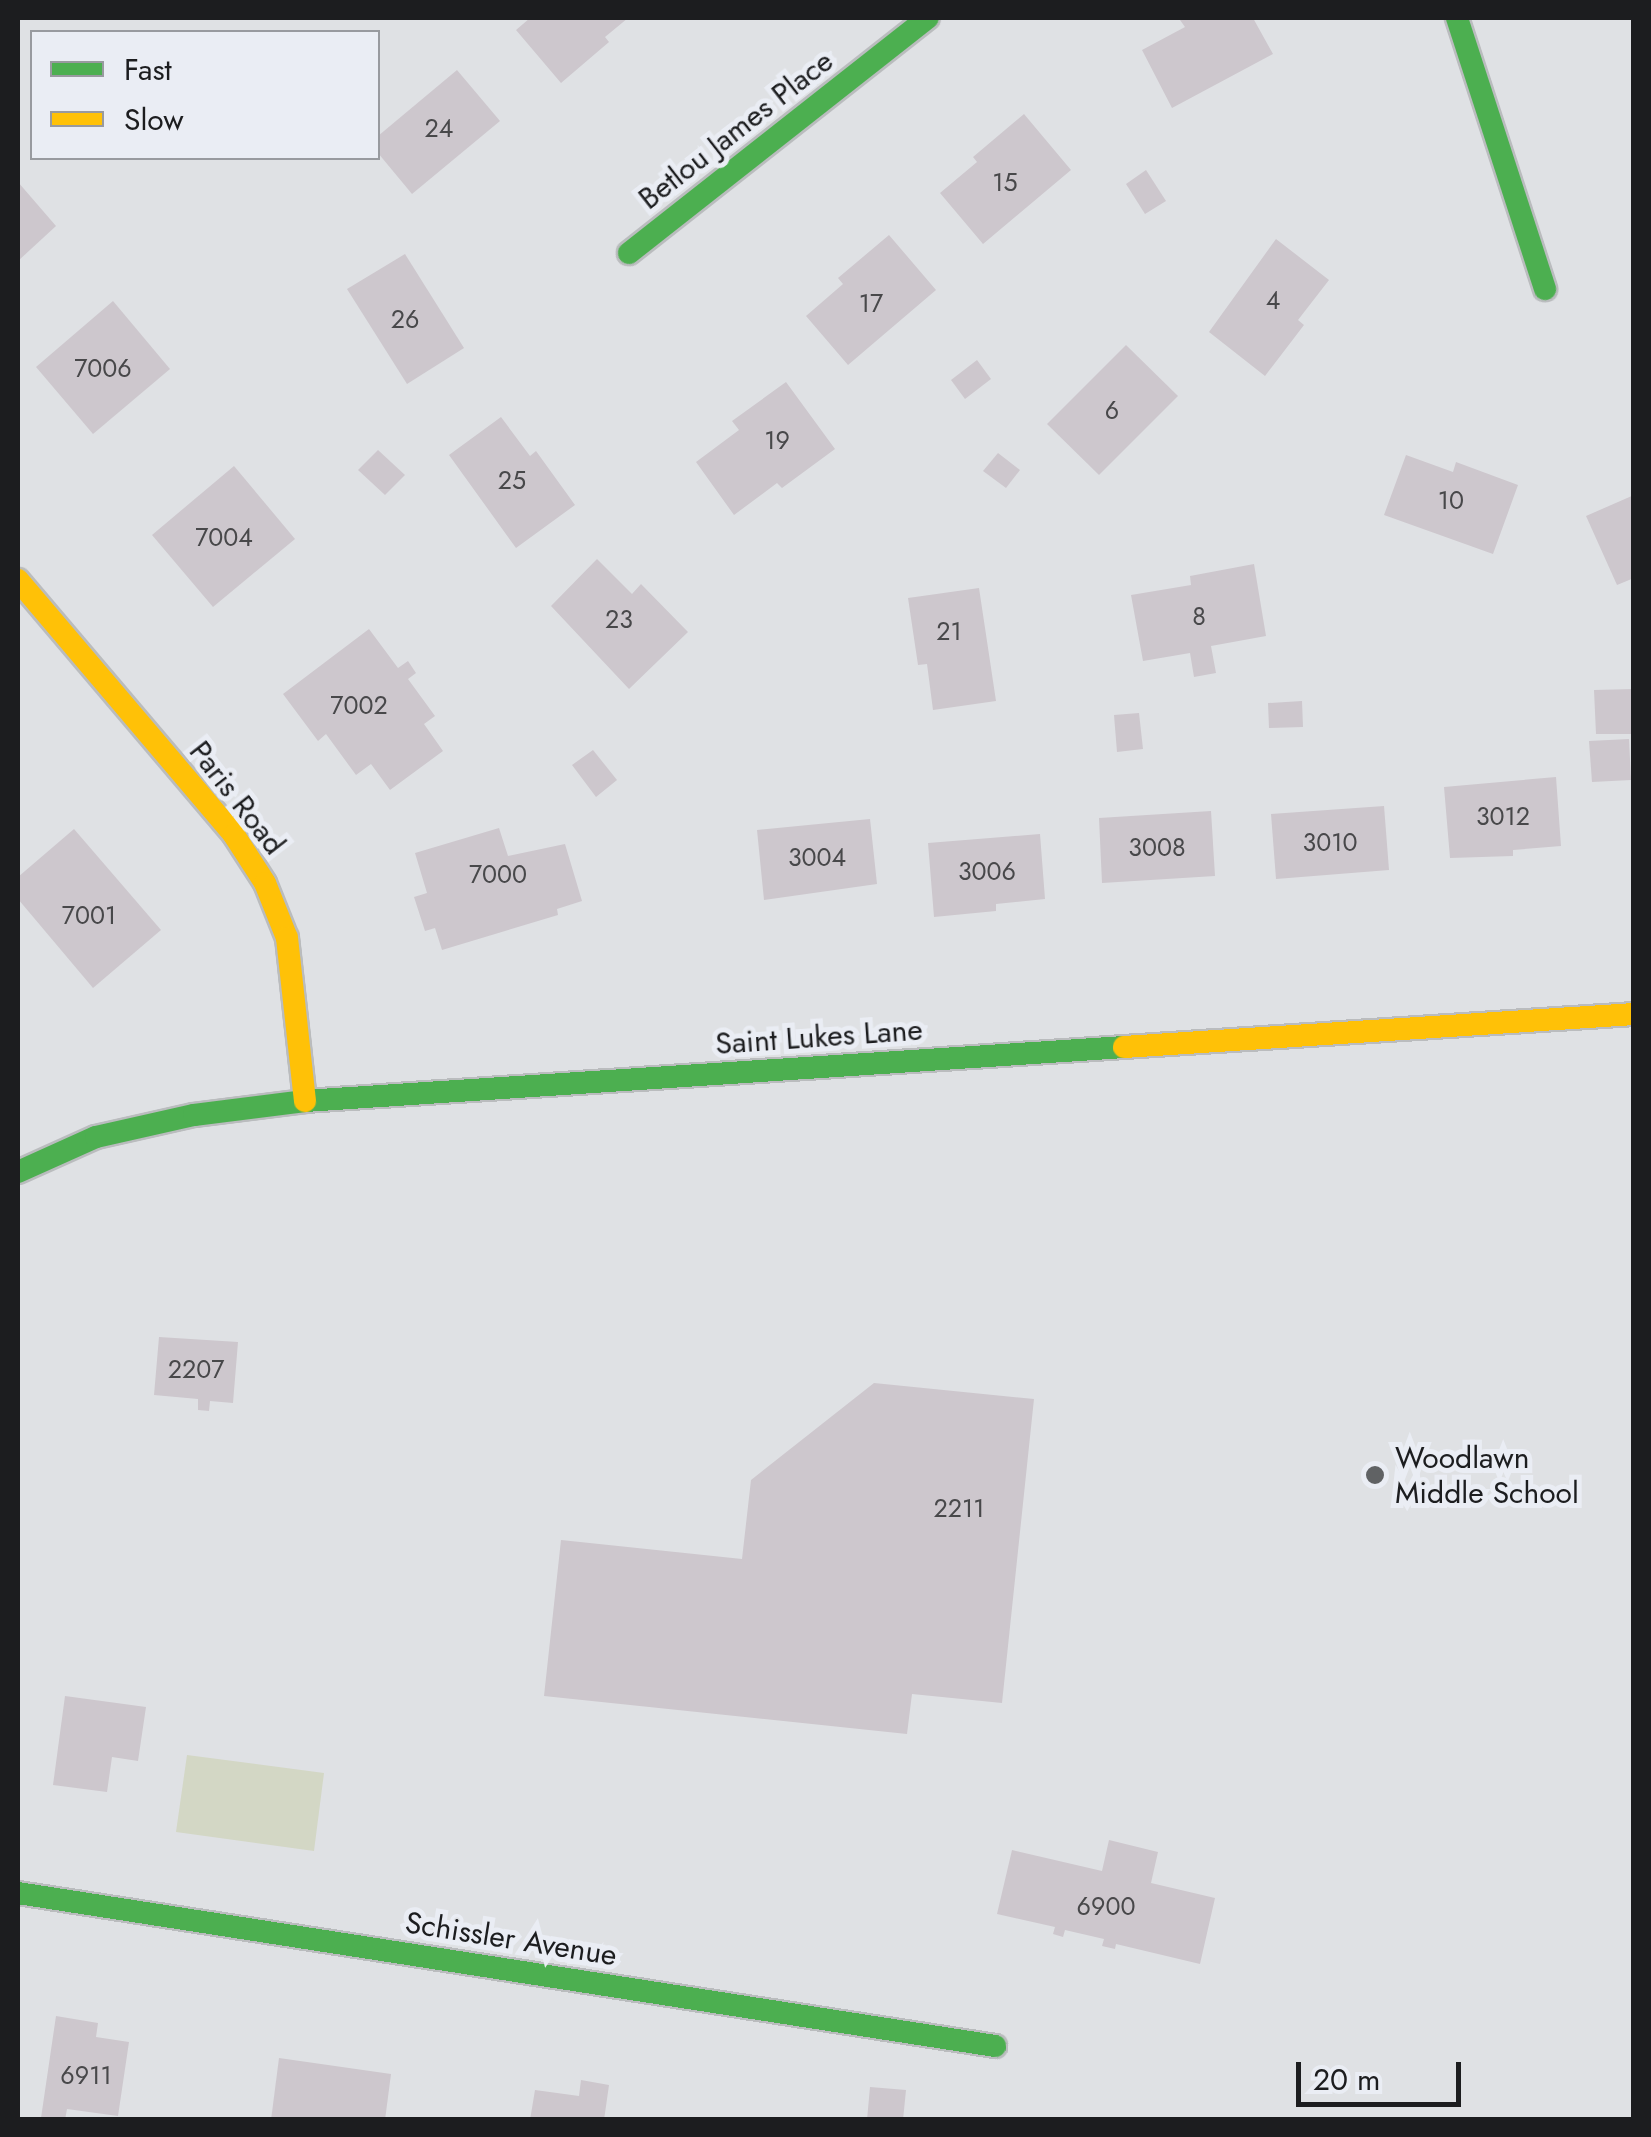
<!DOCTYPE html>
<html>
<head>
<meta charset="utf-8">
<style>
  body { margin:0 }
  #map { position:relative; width:1651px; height:2137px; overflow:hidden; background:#dfe1e4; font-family:Jost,sans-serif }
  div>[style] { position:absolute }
  .green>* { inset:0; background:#d3d7c5 }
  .building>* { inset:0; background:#cdc7cd }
  .roads { filter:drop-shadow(2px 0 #babcbe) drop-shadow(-2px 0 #babcbe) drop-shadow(0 2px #babcbe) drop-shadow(0 -2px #babcbe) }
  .fast>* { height:22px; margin:-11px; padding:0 11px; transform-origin:11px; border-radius:11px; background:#4caf50 }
  .slow>* { height:22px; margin:-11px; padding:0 11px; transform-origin:11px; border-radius:11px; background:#ffc107 }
  .dots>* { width:28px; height:28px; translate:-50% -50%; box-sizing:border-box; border:5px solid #eaedf4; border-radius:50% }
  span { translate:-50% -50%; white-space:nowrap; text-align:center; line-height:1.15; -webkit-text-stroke:10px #eaedf4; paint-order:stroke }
  .number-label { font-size:25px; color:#48484a }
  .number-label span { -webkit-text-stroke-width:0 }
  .street-label { font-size:30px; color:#1c1d1f }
  .poi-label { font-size:30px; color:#1c1d1f }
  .left { translate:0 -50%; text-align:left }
  .frame { position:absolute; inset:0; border:20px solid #1c1d1f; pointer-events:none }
  .legend { position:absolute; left:30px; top:30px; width:350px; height:130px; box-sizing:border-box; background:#eaedf4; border:2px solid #989a9f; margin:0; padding:12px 18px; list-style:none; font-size:30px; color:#1c1d1f }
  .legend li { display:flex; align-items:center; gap:20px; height:50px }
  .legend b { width:50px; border:2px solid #989a9f }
  .scale { position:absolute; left:1296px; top:2062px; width:165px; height:45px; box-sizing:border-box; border:5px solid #1c1d1f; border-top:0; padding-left:12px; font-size:30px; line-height:35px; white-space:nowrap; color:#1c1d1f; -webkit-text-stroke:8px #eaedf4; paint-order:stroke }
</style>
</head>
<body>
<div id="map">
  <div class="green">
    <i style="clip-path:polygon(187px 1755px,324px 1773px,314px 1851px,176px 1832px)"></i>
  </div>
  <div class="building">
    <i style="clip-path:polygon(530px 18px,628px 18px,605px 37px,609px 42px,561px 83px,516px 30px)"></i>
    <i style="clip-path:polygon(1185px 18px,1253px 18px,1273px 54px,1172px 108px,1142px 50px,1185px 27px,1180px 20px)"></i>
    <i style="clip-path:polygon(457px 70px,500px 121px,412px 194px,378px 153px,378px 136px)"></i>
    <i style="clip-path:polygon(1024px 114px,1071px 170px,983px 244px,940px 193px,977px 162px,973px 157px)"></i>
    <i style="clip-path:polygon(1146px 170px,1166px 201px,1145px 214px,1126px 184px)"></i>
    <i style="clip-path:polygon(18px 182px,56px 226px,18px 261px)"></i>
    <i style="clip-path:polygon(889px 235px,936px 290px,848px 365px,806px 316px,843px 284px,838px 278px)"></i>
    <i style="clip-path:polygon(1276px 239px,1329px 280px,1298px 320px,1304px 325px,1265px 376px,1209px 332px)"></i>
    <i style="clip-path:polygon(405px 254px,464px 348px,407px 384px,347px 289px)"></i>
    <i style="clip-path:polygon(113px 301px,170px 369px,93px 434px,36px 367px)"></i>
    <i style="clip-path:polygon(1126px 345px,1178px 396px,1099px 475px,1047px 424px)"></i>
    <i style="clip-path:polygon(977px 360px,991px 379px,965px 399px,951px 380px)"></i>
    <i style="clip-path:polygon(786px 382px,835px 449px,782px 488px,777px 483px,734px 515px,696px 462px,739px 430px,732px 421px)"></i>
    <i style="clip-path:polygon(501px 417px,530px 456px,536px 451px,575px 505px,516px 548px,449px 455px)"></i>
    <i style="clip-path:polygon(378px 450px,405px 475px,385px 495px,358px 470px)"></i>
    <i style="clip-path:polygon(998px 453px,1020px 470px,1006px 488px,983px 471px)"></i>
    <i style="clip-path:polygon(1406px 455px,1453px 472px,1456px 462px,1518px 485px,1493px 554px,1384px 515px)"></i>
    <i style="clip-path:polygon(234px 466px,295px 539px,213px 607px,152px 535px)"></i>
    <i style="clip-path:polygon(1634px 495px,1634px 578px,1617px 585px,1586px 516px)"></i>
    <i style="clip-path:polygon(597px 559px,632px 594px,641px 584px,688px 632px,629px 689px,551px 606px)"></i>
    <i style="clip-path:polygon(1254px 564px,1266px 636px,1211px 646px,1216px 673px,1194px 677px,1190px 653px,1143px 661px,1131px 595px,1191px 585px,1190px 576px)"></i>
    <i style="clip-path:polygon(979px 588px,996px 701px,933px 710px,927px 664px,918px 665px,908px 598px)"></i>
    <i style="clip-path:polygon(369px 629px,398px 668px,408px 661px,416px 673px,408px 679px,435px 716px,424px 724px,443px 751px,390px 790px,371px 764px,356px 775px,326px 734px,318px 741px,283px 694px)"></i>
    <i style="clip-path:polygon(1634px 689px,1634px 734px,1596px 734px,1594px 690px)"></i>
    <i style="clip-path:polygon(1302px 701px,1303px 727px,1269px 728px,1268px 703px)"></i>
    <i style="clip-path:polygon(1139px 713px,1143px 749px,1117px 752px,1114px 715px)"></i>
    <i style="clip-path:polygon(1629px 739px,1631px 780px,1592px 782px,1589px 741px)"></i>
    <i style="clip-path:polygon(593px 750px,617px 780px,596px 797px,572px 765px)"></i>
    <i style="clip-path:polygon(1556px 777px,1561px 846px,1513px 850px,1513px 856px,1450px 858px,1444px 787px)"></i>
    <i style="clip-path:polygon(1384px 806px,1389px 870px,1276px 879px,1271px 814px)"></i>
    <i style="clip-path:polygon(1211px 811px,1215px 876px,1102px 883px,1099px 818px)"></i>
    <i style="clip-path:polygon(870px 819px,877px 884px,764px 900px,757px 830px)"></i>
    <i style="clip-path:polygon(499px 828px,508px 856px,565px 844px,582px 901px,557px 909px,558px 915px,442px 950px,435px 928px,425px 931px,414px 897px,427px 893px,415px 853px)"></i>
    <i style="clip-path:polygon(74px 829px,161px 930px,93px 988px,18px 899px,18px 877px)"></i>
    <i style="clip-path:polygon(1040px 834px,1045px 899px,996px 904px,996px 911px,934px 917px,928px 843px)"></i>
    <i style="clip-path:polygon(159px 1337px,238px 1342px,233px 1403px,210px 1401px,209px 1411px,198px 1410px,198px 1399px,154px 1395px)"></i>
    <i style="clip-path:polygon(874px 1383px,1034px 1399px,1002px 1703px,912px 1694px,907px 1734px,544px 1696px,561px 1540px,742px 1559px,751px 1480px)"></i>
    <i style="clip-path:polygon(65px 1696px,146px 1707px,138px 1761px,112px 1757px,107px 1792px,53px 1785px)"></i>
    <i style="clip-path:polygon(1109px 1840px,1158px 1852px,1151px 1883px,1215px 1898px,1200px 1964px,1116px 1944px,1115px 1949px,1102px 1946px,1104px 1939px,1065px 1930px,1063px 1937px,1053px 1934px,1055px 1927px,997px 1914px,1012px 1850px,1102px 1871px)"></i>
    <i style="clip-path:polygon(56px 2016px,98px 2023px,96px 2037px,129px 2042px,118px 2116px,67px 2109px,65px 2120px,41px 2118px)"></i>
    <i style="clip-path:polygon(279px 2058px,391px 2074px,385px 2120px,271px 2120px)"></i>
    <i style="clip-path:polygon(581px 2080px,609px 2085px,604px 2120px,530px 2120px,535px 2090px,579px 2096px)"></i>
    <i style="clip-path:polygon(870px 2087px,906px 2090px,903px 2120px,867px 2120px)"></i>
  </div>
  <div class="roads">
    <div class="fast">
      <i style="left:1457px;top:18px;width:285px;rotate:72deg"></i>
      <i style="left:629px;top:253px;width:380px;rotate:-38.2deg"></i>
      <i style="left:18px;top:1172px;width:85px;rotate:-24.2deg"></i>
      <i style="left:96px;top:1137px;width:100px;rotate:-12.7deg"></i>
      <i style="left:194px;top:1115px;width:112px;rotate:-7.2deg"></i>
      <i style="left:305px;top:1101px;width:821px;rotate:-3.77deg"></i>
      <i style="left:18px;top:1893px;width:989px;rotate:8.9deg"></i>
    </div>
    <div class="slow">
      <i style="left:18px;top:580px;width:334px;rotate:49.7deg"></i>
      <i style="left:234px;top:835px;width:57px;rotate:57.1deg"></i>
      <i style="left:265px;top:883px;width:59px;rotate:68.2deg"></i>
      <i style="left:287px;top:938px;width:164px;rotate:83.7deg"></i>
      <i style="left:1124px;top:1047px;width:511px;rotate:-3.7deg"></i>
    </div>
  </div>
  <div class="dots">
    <i style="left:1375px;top:1475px;background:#606264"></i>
  </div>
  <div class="number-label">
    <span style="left:439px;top:128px">24</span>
    <span style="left:1005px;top:182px">15</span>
    <span style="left:1273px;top:300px">4</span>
    <span style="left:871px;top:303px">17</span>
    <span style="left:405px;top:319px">26</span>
    <span style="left:103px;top:368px">7006</span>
    <span style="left:1112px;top:410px">6</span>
    <span style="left:777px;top:440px">19</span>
    <span style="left:512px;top:480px">25</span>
    <span style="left:1451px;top:500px">10</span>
    <span style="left:224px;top:537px">7004</span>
    <span style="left:1199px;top:616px">8</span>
    <span style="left:619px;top:619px">23</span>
    <span style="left:949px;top:631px">21</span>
    <span style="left:359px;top:705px">7002</span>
    <span style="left:1503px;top:816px">3012</span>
    <span style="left:1330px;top:842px">3010</span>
    <span style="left:1157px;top:847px">3008</span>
    <span style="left:817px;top:857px">3004</span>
    <span style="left:987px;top:871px">3006</span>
    <span style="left:498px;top:874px">7000</span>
    <span style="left:89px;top:915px">7001</span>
    <span style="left:196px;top:1369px">2207</span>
    <span style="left:959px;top:1508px">2211</span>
    <span style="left:1106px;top:1906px">6900</span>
    <span style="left:86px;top:2075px">6911</span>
  </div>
  <div class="street-label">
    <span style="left:736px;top:130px;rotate:-38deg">Betlou James Place</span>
    <span style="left:237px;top:798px;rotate:52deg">Paris Road</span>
    <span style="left:819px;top:1037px;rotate:-4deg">Saint Lukes Lane</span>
    <span style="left:511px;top:1939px;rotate:9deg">Schissler Avenue</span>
  </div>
  <div class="poi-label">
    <span class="left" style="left:1395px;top:1475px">Woodlawn<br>Middle School</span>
  </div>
  <div class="frame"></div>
  <ul class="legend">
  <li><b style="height:12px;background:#4caf50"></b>Fast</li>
  <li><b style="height:12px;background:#ffc107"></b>Slow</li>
  </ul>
  <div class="scale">20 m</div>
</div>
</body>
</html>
